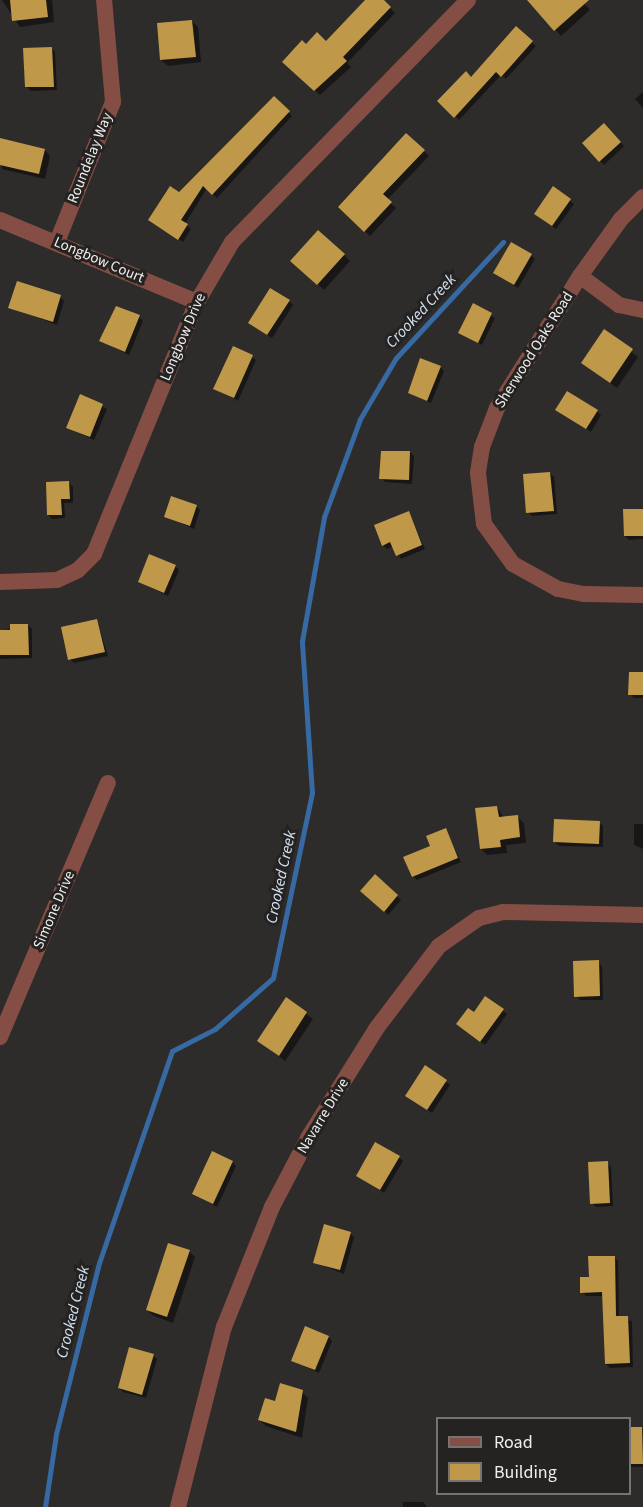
<!DOCTYPE html>
<html>
<head>
<meta charset="utf-8">
<style>
  body { margin:0 }
  #map { position:relative; width:643px; height:1507px; overflow:hidden; background:#2d2c2a; font-family:"Source Sans 3",sans-serif }
  div>[style] { position:absolute }
  .shadow>* { inset:0; background:#0007 }
  .stream>* { height:5px; margin:-2.5px; padding:0 2.5px; transform-origin:2.5px; border-radius:2.5px; background:#3769a3 }
  .building>* { inset:0; background:#bf9949 }
  .minor>* { height:16px; margin:-8px; padding:0 8px; transform-origin:8px; border-radius:8px; background:#844e44 }
  span { translate:-50% -50%; white-space:nowrap; text-align:center; line-height:1.15; -webkit-text-stroke:6px #242321; paint-order:stroke }
  .street-label { font-size:15px; color:#efeeed }
  .water-label { font-size:16px; color:#d3e1f2; font-style:italic }
  .legend { position:absolute; left:436px; top:1417px; width:195px; height:78px; box-sizing:border-box; background:#242321; border:2px solid #757473; margin:0; padding:8px 10px; list-style:none; font-size:18px; color:#efeeed }
  .legend li { display:flex; align-items:center; gap:12px; height:30px }
  .legend b { width:30px; border:2px solid #757473 }
</style>
</head>
<body>
<div id="map">
  <div class="shadow">
    <i style="clip-path:polygon(2px 0,52px 0,54px 22px,20px 27px)"></i>
    <i style="clip-path:polygon(368px 0,382px 0,395px 13px,347px 63px,351px 67px,320px 95px,284px 62px,306px 46px,326px 43px)"></i>
    <i style="clip-path:polygon(537px 0,581px 0,590px 10px,561px 36px,533px 4px)"></i>
    <i style="clip-path:polygon(192px 21px,198px 27px,201px 62px,168px 66px,161px 60px)"></i>
    <i style="clip-path:polygon(516px 28px,536px 46px,506px 79px,501px 75px,459px 120px,439px 101px,471px 79px)"></i>
    <i style="clip-path:polygon(51px 48px,55px 52px,57px 90px,31px 91px,27px 87px)"></i>
    <i style="clip-path:polygon(643px 92px,643px 108px,635px 99px)"></i>
    <i style="clip-path:polygon(274px 98px,292px 116px,217px 198px,207px 188px,185px 224px,191px 229px,183px 242px,154px 224px,150px 220px)"></i>
    <i style="clip-path:polygon(604px 125px,624px 146px,604px 165px,584px 143px)"></i>
    <i style="clip-path:polygon(406px 135px,429px 156px,387px 200px,396px 208px,370px 236px,340px 207px)"></i>
    <i style="clip-path:polygon(0 139px,45px 150px,50px 156px,45px 179px,2px 169px)"></i>
    <i style="clip-path:polygon(554px 189px,574px 204px,556px 229px,540px 217px)"></i>
    <i style="clip-path:polygon(344px 255px,350px 261px,324px 290px,299px 267px)"></i>
    <i style="clip-path:polygon(531px 255px,535px 259px,518px 288px,495px 273px)"></i>
    <i style="clip-path:polygon(60px 297px,64px 301px,57px 325px,10px 307px)"></i>
    <i style="clip-path:polygon(289px 301px,293px 305px,272px 338px,254px 326px)"></i>
    <i style="clip-path:polygon(473px 305px,495px 318px,482px 345px,460px 332px)"></i>
    <i style="clip-path:polygon(139px 317px,143px 321px,129px 355px,101px 341px)"></i>
    <i style="clip-path:polygon(604px 331px,638px 357px,617px 388px,583px 363px)"></i>
    <i style="clip-path:polygon(234px 348px,256px 360px,238px 401px,215px 388px)"></i>
    <i style="clip-path:polygon(440px 367px,444px 371px,431px 403px,409px 393px)"></i>
    <i style="clip-path:polygon(81px 396px,107px 409px,94px 440px,68px 428px)"></i>
    <i style="clip-path:polygon(557px 410px,597px 411px,601px 415px,591px 432px)"></i>
    <i style="clip-path:polygon(410px 452px,414px 456px,412px 484px,385px 482px,381px 478px)"></i>
    <i style="clip-path:polygon(550px 473px,554px 477px,557px 514px,532px 516px,528px 512px)"></i>
    <i style="clip-path:polygon(69px 483px,73px 487px,73px 503px,64px 503px,65px 518px,52px 519px,48px 515px)"></i>
    <i style="clip-path:polygon(196px 506px,200px 510px,194px 529px,165px 516px)"></i>
    <i style="clip-path:polygon(643px 510px,643px 539px,629px 540px,625px 536px)"></i>
    <i style="clip-path:polygon(409px 513px,425px 549px,401px 559px,393px 546px,387px 549px,383px 545px)"></i>
    <i style="clip-path:polygon(175px 566px,179px 570px,168px 596px,139px 582px)"></i>
    <i style="clip-path:polygon(97px 620px,108px 656px,74px 663px,70px 659px)"></i>
    <i style="clip-path:polygon(28px 625px,32px 629px,32px 658px,0 659px,0 631px)"></i>
    <i style="clip-path:polygon(643px 674px,643px 698px,634px 698px,630px 694px)"></i>
    <i style="clip-path:polygon(497px 807px,504px 818px,517px 817px,524px 823px,526px 843px,506px 845px,507px 853px,487px 855px,481px 849px)"></i>
    <i style="clip-path:polygon(599px 822px,603px 826px,603px 847px,559px 846px,555px 842px)"></i>
    <i style="clip-path:polygon(634px 824px,643px 824px,643px 849px,634px 845px)"></i>
    <i style="clip-path:polygon(445px 830px,461px 862px,417px 880px,413px 876px)"></i>
    <i style="clip-path:polygon(375px 876px,401px 900px,388px 915px,363px 891px)"></i>
    <i style="clip-path:polygon(598px 962px,602px 966px,603px 1000px,580px 1000px,576px 996px)"></i>
    <i style="clip-path:polygon(286px 999px,313px 1019px,285px 1061px,259px 1041px)"></i>
    <i style="clip-path:polygon(503px 1011px,507px 1014px,485px 1045px,462px 1028px,474px 1014px)"></i>
    <i style="clip-path:polygon(426px 1068px,450px 1085px,432px 1113px,411px 1099px)"></i>
    <i style="clip-path:polygon(399px 1157px,403px 1161px,384px 1193px,358px 1176px)"></i>
    <i style="clip-path:polygon(232px 1162px,236px 1166px,217px 1207px,193px 1193px)"></i>
    <i style="clip-path:polygon(607px 1163px,611px 1167px,613px 1206px,596px 1207px,592px 1203px)"></i>
    <i style="clip-path:polygon(350px 1233px,354px 1237px,344px 1274px,314px 1262px)"></i>
    <i style="clip-path:polygon(189px 1251px,195px 1257px,173px 1323px,154px 1316px,147px 1310px)"></i>
    <i style="clip-path:polygon(614px 1257px,618px 1261px,619px 1318px,632px 1321px,633px 1367px,610px 1368px,606px 1364px,604px 1296px,586px 1296px,582px 1292px,590px 1278px)"></i>
    <i style="clip-path:polygon(328px 1337px,332px 1341px,319px 1373px,292px 1360px)"></i>
    <i style="clip-path:polygon(153px 1355px,157px 1359px,146px 1398px,123px 1392px,119px 1388px)"></i>
    <i style="clip-path:polygon(302px 1392px,308px 1398px,302px 1438px,266px 1426px,259px 1420px,276px 1403px)"></i>
    <i style="clip-path:polygon(630px 1429px,643px 1429px,643px 1467px,630px 1467px)"></i>
    <i style="clip-path:polygon(403px 1502px,423px 1502px,427px 1507px,403px 1507px)"></i>
  </div>
  <div class="stream">
    <i style="left:45px;top:1507px;width:74px;rotate:-81.4deg"></i>
    <i style="left:56px;top:1434px;width:176px;rotate:-75.9deg"></i>
    <i style="left:99px;top:1263px;width:224px;rotate:-71deg"></i>
    <i style="left:172px;top:1051px;width:48px;rotate:-27.1deg"></i>
    <i style="left:215px;top:1029px;width:77px;rotate:-41.3deg"></i>
    <i style="left:273px;top:978px;width:189px;rotate:-78.1deg"></i>
    <i style="left:312px;top:793px;width:152px;rotate:-93.8deg"></i>
    <i style="left:302px;top:641px;width:126px;rotate:-79.9deg"></i>
    <i style="left:324px;top:517px;width:104px;rotate:-69.8deg"></i>
    <i style="left:360px;top:419px;width:71px;rotate:-59.5deg"></i>
    <i style="left:396px;top:358px;width:158px;rotate:-47.3deg"></i>
  </div>
  <div class="building">
    <i style="clip-path:polygon(10px 0,46px 0,48px 17px,12px 21px)"></i>
    <i style="clip-path:polygon(365px 0,384px 0,391px 7px,343px 57px,347px 61px,314px 91px,282px 62px,302px 40px,306px 44px,317px 32px,326px 41px)"></i>
    <i style="clip-path:polygon(527px 0,589px 0,554px 31px)"></i>
    <i style="clip-path:polygon(192px 20px,196px 57px,160px 60px,157px 23px)"></i>
    <i style="clip-path:polygon(516px 26px,533px 41px,501px 77px,496px 72px,454px 118px,437px 101px,466px 71px,471px 77px)"></i>
    <i style="clip-path:polygon(52px 47px,54px 87px,25px 87px,23px 48px)"></i>
    <i style="clip-path:polygon(274px 96px,290px 111px,212px 195px,203px 186px,181px 220px,188px 224px,178px 240px,148px 220px,170px 186px,179px 192px)"></i>
    <i style="clip-path:polygon(604px 123px,621px 142px,599px 162px,582px 143px)"></i>
    <i style="clip-path:polygon(406px 133px,425px 150px,383px 194px,392px 202px,364px 232px,338px 207px)"></i>
    <i style="clip-path:polygon(0 138px,45px 149px,39px 174px,0 165px)"></i>
    <i style="clip-path:polygon(553px 186px,571px 199px,552px 226px,534px 214px)"></i>
    <i style="clip-path:polygon(318px 230px,345px 254px,317px 285px,290px 261px)"></i>
    <i style="clip-path:polygon(511px 242px,532px 254px,514px 285px,493px 273px)"></i>
    <i style="clip-path:polygon(17px 281px,61px 295px,53px 322px,8px 308px)"></i>
    <i style="clip-path:polygon(270px 288px,290px 300px,267px 335px,248px 323px)"></i>
    <i style="clip-path:polygon(473px 303px,492px 313px,478px 343px,458px 333px)"></i>
    <i style="clip-path:polygon(116px 306px,140px 315px,125px 352px,99px 341px)"></i>
    <i style="clip-path:polygon(604px 329px,633px 349px,610px 383px,581px 363px)"></i>
    <i style="clip-path:polygon(233px 346px,253px 355px,234px 398px,213px 389px)"></i>
    <i style="clip-path:polygon(420px 358px,441px 366px,427px 401px,408px 393px)"></i>
    <i style="clip-path:polygon(567px 391px,598px 410px,586px 429px,555px 410px)"></i>
    <i style="clip-path:polygon(80px 394px,103px 404px,90px 437px,66px 428px)"></i>
    <i style="clip-path:polygon(381px 451px,410px 451px,409px 480px,379px 479px)"></i>
    <i style="clip-path:polygon(550px 472px,554px 511px,526px 513px,523px 474px)"></i>
    <i style="clip-path:polygon(69px 481px,70px 499px,61px 499px,62px 515px,47px 515px,46px 482px)"></i>
    <i style="clip-path:polygon(171px 496px,197px 505px,190px 526px,164px 517px)"></i>
    <i style="clip-path:polygon(623px 509px,643px 509px,643px 536px,624px 536px)"></i>
    <i style="clip-path:polygon(409px 511px,422px 545px,396px 556px,390px 542px,382px 546px,374px 525px)"></i>
    <i style="clip-path:polygon(149px 554px,176px 565px,164px 593px,138px 582px)"></i>
    <i style="clip-path:polygon(97px 619px,105px 652px,68px 660px,61px 627px)"></i>
    <i style="clip-path:polygon(10px 624px,28px 624px,29px 655px,0 655px,0 630px,10px 630px)"></i>
    <i style="clip-path:polygon(629px 672px,643px 672px,643px 695px,628px 695px)"></i>
    <i style="clip-path:polygon(497px 806px,499px 817px,518px 815px,520px 837px,500px 840px,501px 847px,480px 849px,475px 808px)"></i>
    <i style="clip-path:polygon(554px 819px,600px 821px,599px 844px,553px 842px)"></i>
    <i style="clip-path:polygon(446px 828px,458px 858px,412px 877px,403px 857px,430px 846px,426px 836px)"></i>
    <i style="clip-path:polygon(375px 874px,398px 895px,384px 912px,360px 891px)"></i>
    <i style="clip-path:polygon(599px 960px,600px 996px,574px 997px,573px 961px)"></i>
    <i style="clip-path:polygon(485px 996px,504px 1009px,480px 1042px,456px 1024px,468px 1008px,474px 1012px)"></i>
    <i style="clip-path:polygon(286px 997px,307px 1012px,279px 1056px,257px 1041px)"></i>
    <i style="clip-path:polygon(425px 1065px,447px 1080px,427px 1110px,405px 1096px)"></i>
    <i style="clip-path:polygon(375px 1142px,400px 1156px,380px 1190px,356px 1176px)"></i>
    <i style="clip-path:polygon(212px 1151px,233px 1161px,213px 1204px,192px 1194px)"></i>
    <i style="clip-path:polygon(608px 1161px,610px 1203px,590px 1204px,588px 1162px)"></i>
    <i style="clip-path:polygon(324px 1224px,351px 1232px,340px 1270px,313px 1263px)"></i>
    <i style="clip-path:polygon(168px 1243px,190px 1250px,167px 1317px,146px 1310px)"></i>
    <i style="clip-path:polygon(588px 1256px,615px 1256px,616px 1316px,628px 1316px,630px 1363px,605px 1364px,602px 1292px,580px 1293px,580px 1277px,589px 1277px)"></i>
    <i style="clip-path:polygon(305px 1326px,329px 1336px,315px 1370px,291px 1361px)"></i>
    <i style="clip-path:polygon(129px 1347px,154px 1354px,142px 1395px,118px 1388px)"></i>
    <i style="clip-path:polygon(280px 1383px,303px 1390px,296px 1432px,258px 1420px,265px 1398px,275px 1401px)"></i>
    <i style="clip-path:polygon(630px 1427px,642px 1427px,643px 1464px,630px 1464px)"></i>
  </div>
  <div class="minor">
    <i style="left:643px;top:197px;width:31px;rotate:135deg"></i>
    <i style="left:621px;top:219px;width:70px;rotate:125.7deg"></i>
    <i style="left:580px;top:276px;width:156px;rotate:122.2deg"></i>
    <i style="left:497px;top:408px;width:42px;rotate:111deg"></i>
    <i style="left:482px;top:447px;width:26px;rotate:99deg"></i>
    <i style="left:478px;top:473px;width:51px;rotate:83.3deg"></i>
    <i style="left:484px;top:524px;width:49px;rotate:54.1deg"></i>
    <i style="left:513px;top:564px;width:51px;rotate:29.1deg"></i>
    <i style="left:558px;top:589px;width:25px;rotate:11deg"></i>
    <i style="left:583px;top:594px;width:60px;rotate:1deg"></i>
    <i style="left:0;top:220px;width:213px;rotate:22.6deg"></i>
    <i style="left:57px;top:242px;width:151px;rotate:-68.2deg"></i>
    <i style="left:113px;top:102px;width:102px;rotate:-95deg"></i>
    <i style="left:580px;top:276px;width:49px;rotate:36.6deg"></i>
    <i style="left:619px;top:305px;width:25px;rotate:12deg"></i>
    <i style="left:0;top:582px;width:57px;rotate:-2deg"></i>
    <i style="left:57px;top:580px;width:23px;rotate:-25deg"></i>
    <i style="left:78px;top:570px;width:23px;rotate:-45deg"></i>
    <i style="left:94px;top:554px;width:272px;rotate:-67.8deg"></i>
    <i style="left:197px;top:302px;width:69px;rotate:-59.7deg"></i>
    <i style="left:232px;top:242px;width:338px;rotate:-45.7deg"></i>
    <i style="left:0;top:1037px;width:276px;rotate:-67deg"></i>
    <i style="left:178px;top:1507px;width:186px;rotate:-75.7deg"></i>
    <i style="left:224px;top:1327px;width:129px;rotate:-68.2deg"></i>
    <i style="left:272px;top:1207px;width:78px;rotate:-62.4deg"></i>
    <i style="left:308px;top:1138px;width:128px;rotate:-58deg"></i>
    <i style="left:376px;top:1029px;width:104px;rotate:-52.8deg"></i>
    <i style="left:439px;top:946px;width:49px;rotate:-35deg"></i>
    <i style="left:479px;top:918px;width:25px;rotate:-14deg"></i>
    <i style="left:503px;top:912px;width:140px;rotate:1.2deg"></i>
  </div>
  <div class="street-label">
    <span style="left:90px;top:158px;rotate:-68deg">Roundelay Way</span>
    <span style="left:99px;top:260px;rotate:23deg">Longbow Court</span>
    <span style="left:183px;top:337px;rotate:-67deg">Longbow Drive</span>
    <span style="left:534px;top:350px;rotate:-58deg">Sherwood Oaks Road</span>
    <span style="left:54px;top:910px;rotate:-67deg">Simone Drive</span>
    <span style="left:323px;top:1116px;rotate:-59deg">Navarre Drive</span>
  </div>
  <div class="water-label">
    <span style="left:421px;top:311px;rotate:-47deg">Crooked Creek</span>
    <span style="left:281px;top:877px;rotate:-78deg">Crooked Creek</span>
    <span style="left:73px;top:1312px;rotate:-76deg">Crooked Creek</span>
  </div>
  <ul class="legend">
  <li><b style="height:8px;background:#844e44"></b>Road</li>
  <li><b style="height:16px;background:#bf9949"></b>Building</li>
  </ul>
</div>
</body>
</html>
